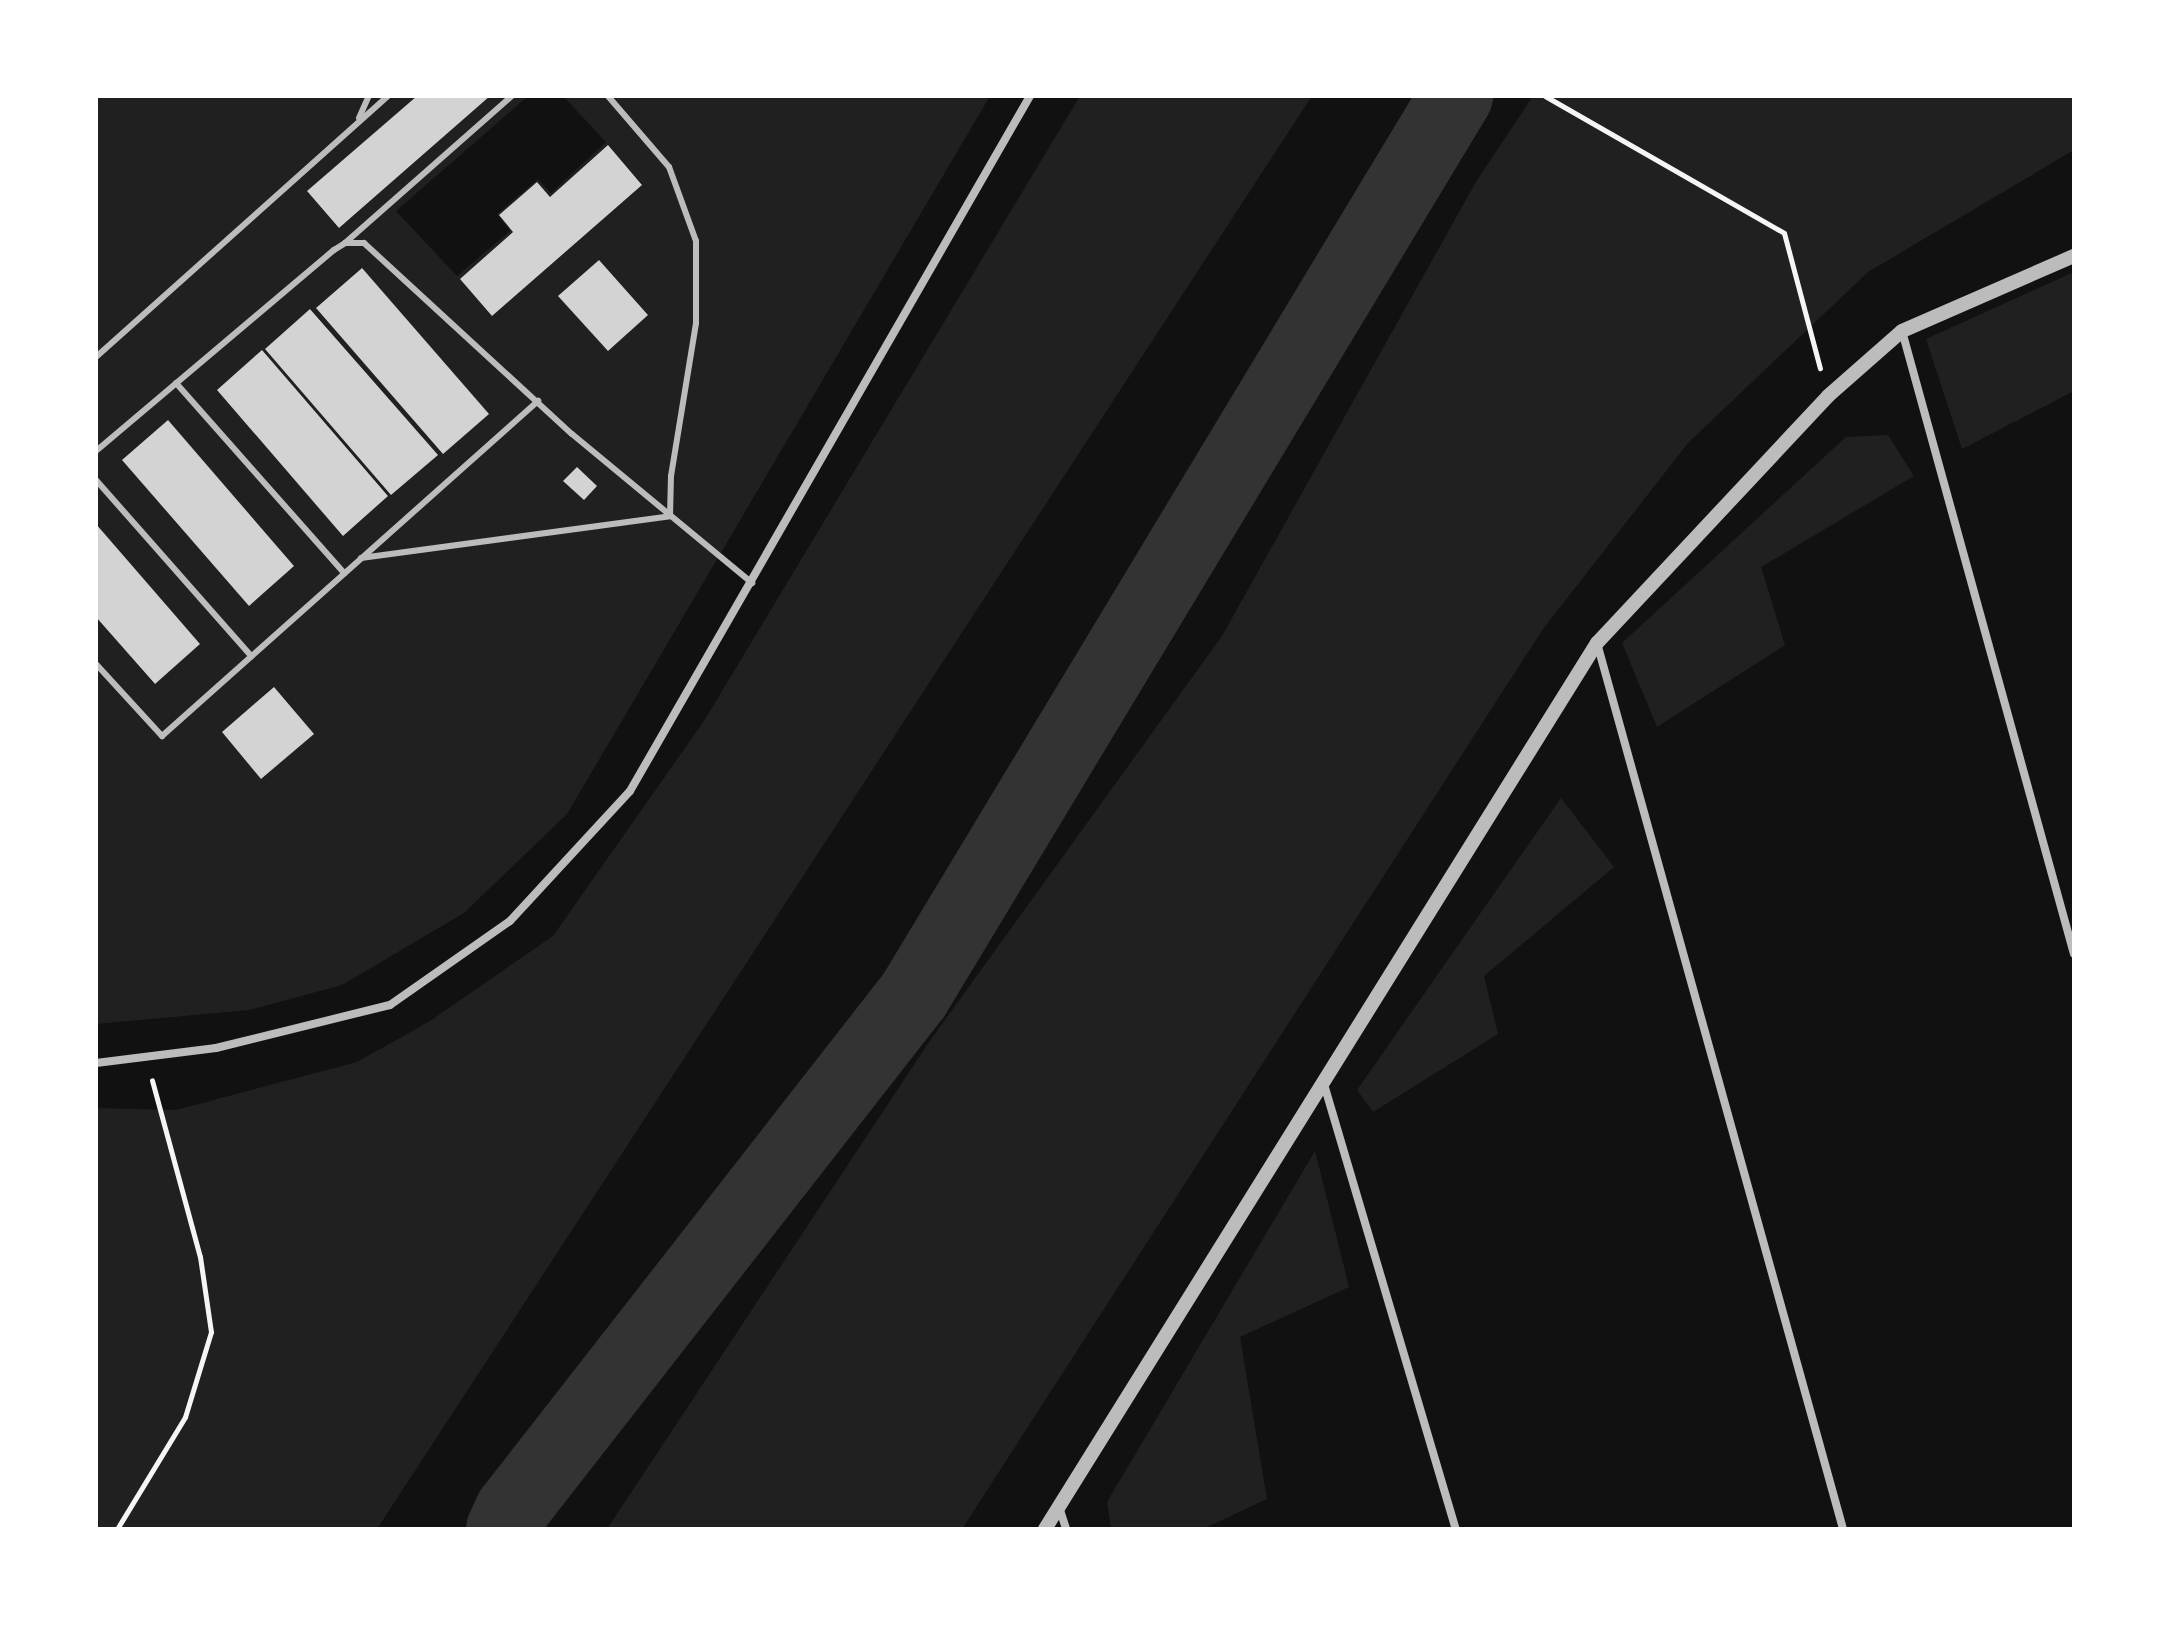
<!DOCTYPE html>
<html>
<head>
<meta charset="utf-8">
<style>
  body { margin:0 }
  #map { position:relative; width:2170px; height:1625px; overflow:hidden; background:#111; font-family:Overpass,sans-serif }
  div>[style] { position:absolute }
  .green>* { inset:0; background:#202020 }
  .river>* { height:74px; margin:-37px; padding:0 37px; transform-origin:37px; border-radius:37px; background:#333 }
  .building>* { inset:0; background:#d3d3d3 }
  .path>* { height:5px; margin:-2.5px; padding:0 2.5px; transform-origin:2.5px; border-radius:2.5px; background:#f5f5f5 }
  .service>* { height:6px; margin:-3px; padding:0 3px; transform-origin:3px; border-radius:3px; background:#bcbcbc }
  .minor>* { height:8px; margin:-4px; padding:0 4px; transform-origin:4px; border-radius:4px; background:#bcbcbc }
  .tertiary>* { height:14px; margin:-7px; padding:0 7px; transform-origin:7px; border-radius:7px; background:#bcbcbc }
  span { translate:-50% -50%; white-space:nowrap; text-align:center; line-height:1.15; -webkit-text-stroke:6px #fff; paint-order:stroke }
  .frame { position:absolute; inset:0; border:98px solid #fff; pointer-events:none }
</style>
</head>
<body>
<div id="map">
  <div class="green">
    <i style="clip-path:polygon(evenodd,96px 96px,417px 96px,307px 191px,339px 228px,490px 96px,528px 96px,396px 211px,457px 276px,510px 231px,497px 214px,538px 179px,551px 193px,606px 142px,563px 96px,990px 96px,567px 814px,464px 913px,342px 985px,249px 1010px,96px 1024px,96px 617px,154px 684px,200px 644px,96px 524px,96px 96px,608px 145px,642px 184px,492px 316px,460px 279px,513px 232px,500px 215px,537px 182px,550px 197px,608px 145px,96px 96px,599px 260px,648px 314px,608px 351px,559px 297px,599px 260px,96px 96px,361px 268px,362px 268px,443px 453px,316px 308px,361px 268px,96px 96px,311px 309px,437px 454px,392px 494px,265px 349px,311px 309px,96px 96px,262px 350px,388px 495px,343px 535px,217px 390px,262px 350px,96px 96px,168px 420px,294px 566px,249px 606px,123px 461px,168px 420px,96px 96px,577px 467px,597px 486px,564px 480px,577px 467px,96px 96px,274px 688px,313px 734px,261px 779px,222px 732px,274px 688px)"></i>
    <i style="clip-path:polygon(1080px 96px,1312px 96px,377px 1529px,96px 1529px,96px 1108px,176px 1110px,357px 1062px,430px 1021px,553px 936px,704px 721px)"></i>
    <i style="clip-path:polygon(1533px 96px,2074px 96px,2074px 150px,1868px 272px,1688px 443px,1543px 629px,962px 1529px,607px 1529px,929px 1042px,1222px 636px,1477px 180px)"></i>
    <i style="clip-path:polygon(2074px 272px,2074px 391px,1962px 449px,1926px 339px)"></i>
    <i style="clip-path:polygon(1888px 435px,1914px 476px,1761px 567px,1785px 645px,1657px 727px,1622px 643px,1846px 437px)"></i>
    <i style="clip-path:polygon(1561px 798px,1614px 867px,1484px 976px,1498px 1034px,1373px 1112px,1357px 1090px)"></i>
    <i style="clip-path:polygon(1315px 1151px,1349px 1287px,1240px 1337px,1267px 1499px,1203px 1529px,1111px 1529px,1107px 1502px)"></i>
  </div>
  <div class="river">
    <i style="left:503px;top:1529px;width:21px;rotate:-65deg"></i>
    <i style="left:512px;top:1510px;width:653px;rotate:-52.03deg"></i>
    <i style="left:914px;top:995px;width:1050px;rotate:-58.91deg"></i>
  </div>
  <div class="building">
    <i style="clip-path:polygon(417px 96px,490px 96px,339px 228px,307px 191px)"></i>
    <i style="clip-path:polygon(608px 145px,642px 185px,492px 316px,460px 279px,513px 232px,499px 215px,537px 182px,550px 197px)"></i>
    <i style="clip-path:polygon(599px 260px,648px 315px,608px 351px,558px 296px)"></i>
    <i style="clip-path:polygon(362px 268px,489px 414px,443px 454px,316px 308px)"></i>
    <i style="clip-path:polygon(310px 309px,438px 455px,391px 495px,265px 349px)"></i>
    <i style="clip-path:polygon(262px 350px,388px 496px,343px 536px,217px 390px)"></i>
    <i style="clip-path:polygon(168px 420px,294px 566px,249px 606px,122px 460px)"></i>
    <i style="clip-path:polygon(577px 467px,597px 486px,584px 500px,563px 481px)"></i>
    <i style="clip-path:polygon(96px 524px,200px 644px,155px 684px,96px 617px)"></i>
    <i style="clip-path:polygon(274px 687px,314px 734px,261px 779px,222px 732px)"></i>
  </div>
  <div class="path">
    <i style="left:1545px;top:96px;width:275px;rotate:29.8deg"></i>
    <i style="left:1784px;top:233px;width:140px;rotate:75.1deg"></i>
    <i style="left:117px;top:1529px;width:131px;rotate:-58.7deg"></i>
    <i style="left:185px;top:1417px;width:89px;rotate:-73deg"></i>
    <i style="left:211px;top:1332px;width:76px;rotate:-98.3deg"></i>
    <i style="left:200px;top:1257px;width:183px;rotate:-105.2deg"></i>
  </div>
  <div class="service">
    <i style="left:359px;top:118px;width:24px;rotate:-66deg"></i>
    <i style="left:345px;top:243px;width:222px;rotate:-41.4deg"></i>
    <i style="left:96px;top:357px;width:392px;rotate:-41.8deg"></i>
    <i style="left:176px;top:383px;width:254px;rotate:48.5deg"></i>
    <i style="left:96px;top:451px;width:312px;rotate:-40.2deg"></i>
    <i style="left:334px;top:250px;width:13px;rotate:-32deg"></i>
    <i style="left:345px;top:243px;width:19px"></i>
    <i style="left:364px;top:243px;width:282px;rotate:42.6deg"></i>
    <i style="left:572px;top:434px;width:234px;rotate:39.6deg"></i>
    <i style="left:96px;top:480px;width:235px;rotate:48.6deg"></i>
    <i style="left:361px;top:558px;width:312px;rotate:-7.7deg"></i>
    <i style="left:670px;top:516px;width:40px;rotate:-88.6deg"></i>
    <i style="left:671px;top:476px;width:155px;rotate:-80.7deg"></i>
    <i style="left:696px;top:323px;width:82px;rotate:-90deg"></i>
    <i style="left:696px;top:241px;width:79px;rotate:-110deg"></i>
    <i style="left:669px;top:167px;width:94px;rotate:-130.7deg"></i>
    <i style="left:96px;top:664px;width:98px;rotate:47.5deg"></i>
    <i style="left:162px;top:736px;width:504px;rotate:-41.7deg"></i>
  </div>
  <div class="minor">
    <i style="left:1902px;top:331px;width:646px;rotate:74.57deg"></i>
    <i style="left:1597px;top:643px;width:920px;rotate:74.48deg"></i>
    <i style="left:96px;top:1063px;width:121px;rotate:-7.1deg"></i>
    <i style="left:216px;top:1048px;width:179px;rotate:-13.9deg"></i>
    <i style="left:390px;top:1005px;width:146px;rotate:-35deg"></i>
    <i style="left:510px;top:921px;width:177px;rotate:-47.3deg"></i>
    <i style="left:630px;top:791px;width:802px;rotate:-60.08deg"></i>
    <i style="left:1323px;top:1081px;width:467px;rotate:73.5deg"></i>
    <i style="left:1059px;top:1507px;width:23px;rotate:72deg"></i>
  </div>
  <div class="tertiary">
    <i style="left:1045px;top:1529px;width:1044px;rotate:-58.08deg"></i>
    <i style="left:1597px;top:643px;width:338px;rotate:-46.9deg"></i>
    <i style="left:1828px;top:396px;width:98px;rotate:-41.3deg"></i>
    <i style="left:1902px;top:331px;width:188px;rotate:-23.6deg"></i>
  </div>
  <div class="frame"></div>
</div>
</body>
</html>
